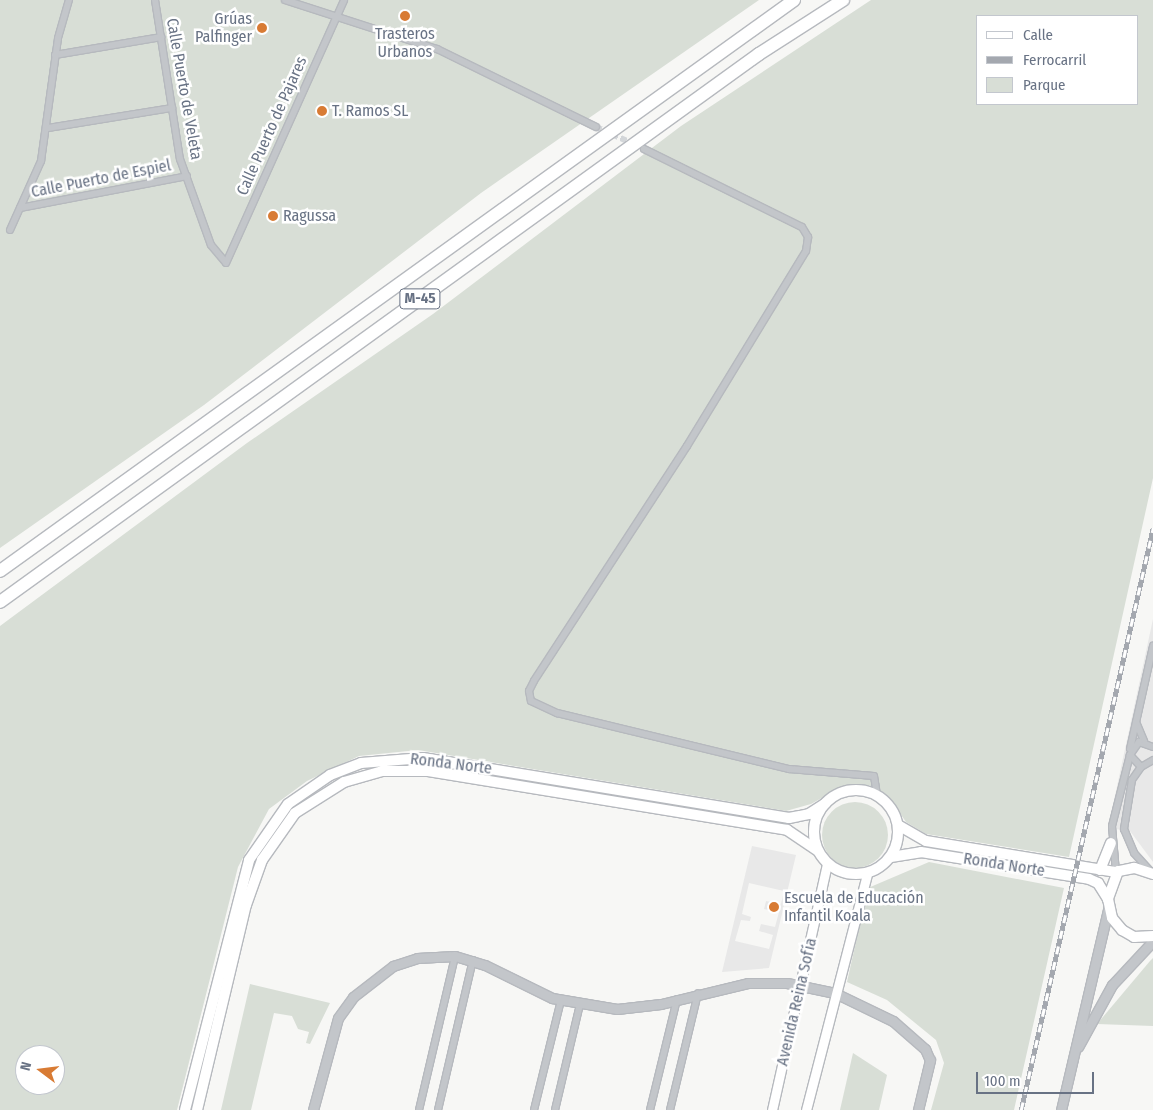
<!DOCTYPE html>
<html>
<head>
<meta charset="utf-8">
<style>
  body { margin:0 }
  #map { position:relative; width:1153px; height:1110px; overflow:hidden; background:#f7f7f5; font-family:"Fira Sans Condensed",sans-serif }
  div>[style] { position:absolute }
  .built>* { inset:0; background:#e8e8e8 }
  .green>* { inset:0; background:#d8ded6 }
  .round { border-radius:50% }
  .minor-tunnel>* { height:6px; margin-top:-3px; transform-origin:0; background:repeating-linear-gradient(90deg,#d3d6d9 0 6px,transparent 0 9px) }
  .roads { filter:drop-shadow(1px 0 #b6b9be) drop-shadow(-1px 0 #b6b9be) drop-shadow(0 1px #b6b9be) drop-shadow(0 -1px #b6b9be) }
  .minor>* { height:6px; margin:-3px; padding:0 3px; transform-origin:3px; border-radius:3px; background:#c3c6ca }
  .tertiary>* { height:9px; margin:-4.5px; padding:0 4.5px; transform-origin:4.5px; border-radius:4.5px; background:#c3c6ca }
  .secondary>* { height:9px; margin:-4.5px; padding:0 4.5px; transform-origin:4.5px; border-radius:4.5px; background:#fff }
  .primary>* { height:10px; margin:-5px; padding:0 5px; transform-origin:5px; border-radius:5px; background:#fff }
  .primary>.ring { margin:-5px; padding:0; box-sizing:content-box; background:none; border:10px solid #fff; border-radius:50% }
  .motorway>* { height:12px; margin:-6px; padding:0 6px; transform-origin:6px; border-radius:6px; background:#fff }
  .rail>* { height:4.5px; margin-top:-2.25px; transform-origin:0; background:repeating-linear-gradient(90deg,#fff 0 8px,#a4a8af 0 16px); box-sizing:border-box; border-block:1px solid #a4a8af }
  .dots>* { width:14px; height:14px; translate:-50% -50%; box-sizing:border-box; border:2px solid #fff; border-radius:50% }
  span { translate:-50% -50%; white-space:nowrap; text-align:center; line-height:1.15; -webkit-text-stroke:5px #fff; paint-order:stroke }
  .shield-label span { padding:1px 4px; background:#fff; border:1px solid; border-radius:4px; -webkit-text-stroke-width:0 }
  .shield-label { font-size:15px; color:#687284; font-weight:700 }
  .poi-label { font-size:16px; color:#687284 }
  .right { translate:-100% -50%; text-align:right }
  .left { translate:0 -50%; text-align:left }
  .street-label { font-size:16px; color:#687284 }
  .legend { position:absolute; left:976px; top:15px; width:162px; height:90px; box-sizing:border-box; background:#fff; border:1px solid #c3c7ce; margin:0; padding:6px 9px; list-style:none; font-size:15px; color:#687284 }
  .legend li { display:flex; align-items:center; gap:10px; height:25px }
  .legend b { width:25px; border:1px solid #c3c7ce }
  .north { position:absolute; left:15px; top:1045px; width:50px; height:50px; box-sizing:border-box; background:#fff; border:1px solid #c3c7ce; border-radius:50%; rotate:285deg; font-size:14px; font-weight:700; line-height:20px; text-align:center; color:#687284 }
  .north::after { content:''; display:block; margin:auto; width:18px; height:22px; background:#d87b34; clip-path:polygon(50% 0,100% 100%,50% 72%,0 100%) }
  .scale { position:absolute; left:976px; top:1072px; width:118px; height:22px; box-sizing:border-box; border:2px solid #687284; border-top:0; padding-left:6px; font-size:15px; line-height:18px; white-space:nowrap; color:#687284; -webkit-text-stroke:4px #fff; paint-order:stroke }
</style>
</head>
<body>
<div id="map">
  <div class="built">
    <i style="clip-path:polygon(1153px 619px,1153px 862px,1130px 831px,1108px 828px)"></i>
    <i style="clip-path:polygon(evenodd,752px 846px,796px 855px,769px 968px,722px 972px,752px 846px,749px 883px,784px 891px,781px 904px,766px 901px,764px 909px,779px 912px,775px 927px,761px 924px,759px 931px,773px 935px,769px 949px,735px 941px,741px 920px,750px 921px,751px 917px,742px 914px,749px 883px)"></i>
  </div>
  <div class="green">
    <i style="clip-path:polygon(0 0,759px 0,481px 193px,204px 405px,0 548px)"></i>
    <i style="clip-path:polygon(evenodd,871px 0,1153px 0,1153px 478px,1069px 857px,926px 834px,906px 822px,891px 800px,869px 785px,843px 786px,811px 804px,786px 811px,418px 750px,359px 756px,307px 781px,269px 809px,238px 867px,177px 1110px,0 1110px,0 626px,247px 443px,433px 314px,681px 126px,871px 0,977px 16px,1137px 16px,1137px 104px,977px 104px,977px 16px,871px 0,25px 1055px,55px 1055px,55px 1085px,25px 1085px,25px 1055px)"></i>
    <i class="round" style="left:822px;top:802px;width:66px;height:66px"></i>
    <i style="clip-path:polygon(929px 862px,1064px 888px,1014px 1110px,931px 1110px,944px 1063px,936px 1040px,887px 1000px,847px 982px,868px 888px)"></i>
    <i style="clip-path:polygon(1153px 958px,1153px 1026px,1097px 1024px,1150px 961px)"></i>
    <i style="clip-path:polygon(250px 984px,330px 1003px,310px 1044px,306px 1043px,309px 1032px,298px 1029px,292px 1016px,274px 1013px,251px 1110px,221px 1110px)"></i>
    <i style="clip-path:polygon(853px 1053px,887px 1075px,879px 1110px,840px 1110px)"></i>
  </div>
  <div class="minor-tunnel">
    <i style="left:596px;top:127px;width:42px;rotate:24.1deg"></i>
  </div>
  <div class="roads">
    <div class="minor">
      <i style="left:155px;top:0;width:161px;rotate:81.1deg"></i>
      <i style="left:180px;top:159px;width:91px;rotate:70.2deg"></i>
      <i style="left:211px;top:245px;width:23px;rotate:50deg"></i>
      <i style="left:226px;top:263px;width:288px;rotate:-65.8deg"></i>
      <i style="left:285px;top:0;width:160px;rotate:17.9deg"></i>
      <i style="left:437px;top:49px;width:177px;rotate:26.1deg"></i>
      <i style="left:55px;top:55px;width:108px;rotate:-9.6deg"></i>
      <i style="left:48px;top:128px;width:126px;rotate:-9.2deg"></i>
      <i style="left:644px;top:149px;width:176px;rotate:26.3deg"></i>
      <i style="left:802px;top:227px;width:12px;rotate:59deg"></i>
      <i style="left:808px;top:237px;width:14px;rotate:98deg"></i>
      <i style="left:806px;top:251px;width:228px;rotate:121.4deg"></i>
      <i style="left:687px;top:446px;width:280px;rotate:123.1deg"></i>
      <i style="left:534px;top:681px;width:11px;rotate:117deg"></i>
      <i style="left:529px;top:691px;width:10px;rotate:79deg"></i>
      <i style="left:531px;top:701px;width:29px;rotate:25deg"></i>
      <i style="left:557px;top:713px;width:239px;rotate:13.6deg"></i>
      <i style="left:789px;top:769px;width:85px;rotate:4.7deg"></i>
      <i style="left:874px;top:776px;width:19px;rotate:81deg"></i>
      <i style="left:20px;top:208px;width:170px;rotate:-10.8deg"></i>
      <i style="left:10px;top:230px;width:76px;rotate:-65.8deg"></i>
      <i style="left:41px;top:161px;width:124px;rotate:-82.1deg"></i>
      <i style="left:58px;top:38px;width:40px;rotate:-74deg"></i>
      <i style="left:1136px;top:722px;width:21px;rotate:67deg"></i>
      <i style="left:1153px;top:747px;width:15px;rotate:-160deg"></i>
      <i style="left:1139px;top:742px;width:16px;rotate:125deg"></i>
      <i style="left:1130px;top:755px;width:16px;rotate:47deg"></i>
      <i style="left:1141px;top:767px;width:14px;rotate:-30deg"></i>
      <i style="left:1130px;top:749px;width:106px;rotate:-77.4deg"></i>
      <i style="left:1141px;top:767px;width:16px;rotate:125deg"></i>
      <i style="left:1132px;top:780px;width:50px;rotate:99.3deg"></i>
      <i style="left:1124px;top:829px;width:26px;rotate:67deg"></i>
      <i style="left:1134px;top:853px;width:24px;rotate:48deg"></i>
      <i style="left:1116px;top:872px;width:46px;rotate:-95deg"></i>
      <i style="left:1112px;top:826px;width:73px;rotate:-75.8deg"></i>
      <i style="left:419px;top:1110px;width:158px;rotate:-76.8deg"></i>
      <i style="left:438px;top:1110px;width:154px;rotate:-76.9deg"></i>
      <i style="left:534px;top:1110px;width:113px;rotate:-76.2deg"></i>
      <i style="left:555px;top:1110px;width:109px;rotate:-76.7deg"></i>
      <i style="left:650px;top:1110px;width:114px;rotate:-76.3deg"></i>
      <i style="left:670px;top:1110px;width:120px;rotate:-76.5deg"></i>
    </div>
    <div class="tertiary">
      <i style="left:1078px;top:1047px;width:71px;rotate:-61.3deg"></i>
      <i style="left:1112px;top:985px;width:60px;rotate:-47deg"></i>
      <i style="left:313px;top:1110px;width:95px;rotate:-74.8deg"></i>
      <i style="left:338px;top:1018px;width:26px;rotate:-54deg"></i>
      <i style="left:353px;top:997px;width:51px;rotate:-37.8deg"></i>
      <i style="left:393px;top:966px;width:25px;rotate:-18deg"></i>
      <i style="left:417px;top:958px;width:38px;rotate:-3deg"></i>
      <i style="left:455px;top:956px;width:31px;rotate:17deg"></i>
      <i style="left:485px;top:965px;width:75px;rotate:26.2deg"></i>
      <i style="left:552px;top:998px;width:66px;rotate:9.6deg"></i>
      <i style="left:617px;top:1009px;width:44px;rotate:-6.5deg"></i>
      <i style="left:661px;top:1004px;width:89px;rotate:-13.6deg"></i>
      <i style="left:748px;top:983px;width:39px"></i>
      <i style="left:787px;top:983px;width:49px;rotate:11.8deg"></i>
      <i style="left:835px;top:993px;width:64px;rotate:25.8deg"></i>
      <i style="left:893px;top:1021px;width:43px;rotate:41.2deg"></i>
      <i style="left:925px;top:1049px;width:12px;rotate:66deg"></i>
      <i style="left:930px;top:1060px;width:51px;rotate:103.5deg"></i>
      <i style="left:1061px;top:1110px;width:211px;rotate:-76.8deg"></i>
    </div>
    <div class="secondary">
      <i style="left:772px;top:1110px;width:253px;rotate:-77.4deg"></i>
      <i style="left:806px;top:1110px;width:244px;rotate:-75.5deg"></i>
    </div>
    <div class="primary">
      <i class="ring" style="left:814px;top:790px;width:74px;height:74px"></i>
      <i style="left:898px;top:825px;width:32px;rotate:30deg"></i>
      <i style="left:926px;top:841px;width:193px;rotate:9.3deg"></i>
      <i style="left:891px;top:857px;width:30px;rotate:-9deg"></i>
      <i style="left:921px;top:852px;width:170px;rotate:9.1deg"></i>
      <i style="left:1089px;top:879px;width:10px;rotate:24deg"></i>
      <i style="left:1098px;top:883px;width:19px;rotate:58deg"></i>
      <i style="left:1100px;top:870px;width:29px;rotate:-68deg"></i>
      <i style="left:1153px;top:874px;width:20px;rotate:-162deg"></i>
      <i style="left:1134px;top:868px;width:16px;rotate:169deg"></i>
      <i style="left:1118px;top:871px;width:30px;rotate:110deg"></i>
      <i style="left:1108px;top:899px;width:19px;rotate:78deg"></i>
      <i style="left:1112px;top:918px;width:16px;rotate:50deg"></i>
      <i style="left:1122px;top:930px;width:14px;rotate:30deg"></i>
      <i style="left:1134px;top:937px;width:19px;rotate:-3deg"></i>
      <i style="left:185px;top:1110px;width:258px;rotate:-75.6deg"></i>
      <i style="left:249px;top:860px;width:68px;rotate:-55.1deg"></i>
      <i style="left:288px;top:804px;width:51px;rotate:-34.6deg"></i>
      <i style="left:330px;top:775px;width:33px;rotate:-21deg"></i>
      <i style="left:361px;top:763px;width:62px;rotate:-4.6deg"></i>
      <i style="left:423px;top:758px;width:371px;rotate:9.3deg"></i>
      <i style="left:789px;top:818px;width:20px;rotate:-11deg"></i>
      <i style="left:809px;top:814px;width:20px;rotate:-33deg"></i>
      <i style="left:197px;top:1110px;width:211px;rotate:-76.6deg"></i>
      <i style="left:246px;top:905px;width:48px;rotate:-70.4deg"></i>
      <i style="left:262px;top:860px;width:57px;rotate:-54.9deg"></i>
      <i style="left:295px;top:813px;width:58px;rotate:-32.3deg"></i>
      <i style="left:344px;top:782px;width:40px;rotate:-16deg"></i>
      <i style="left:382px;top:771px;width:46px"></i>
      <i style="left:428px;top:771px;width:364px;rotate:9.3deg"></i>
      <i style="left:787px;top:830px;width:36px;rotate:34deg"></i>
    </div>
    <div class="motorway">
      <i style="left:0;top:571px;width:978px;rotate:-35.72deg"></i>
      <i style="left:0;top:602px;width:936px;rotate:-35.83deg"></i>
      <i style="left:759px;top:54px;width:100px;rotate:-32.7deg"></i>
    </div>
  </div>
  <div class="rail">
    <i style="left:1021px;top:1110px;width:597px;rotate:-77.22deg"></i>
  </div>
  <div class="dots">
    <i style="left:405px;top:16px;background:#d87b34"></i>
    <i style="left:262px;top:28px;background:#d87b34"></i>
    <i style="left:322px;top:111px;background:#d87b34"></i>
    <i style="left:273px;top:216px;background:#d87b34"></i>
    <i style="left:774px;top:907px;background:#d87b34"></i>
  </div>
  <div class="shield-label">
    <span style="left:420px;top:299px">M-45</span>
  </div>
  <div class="poi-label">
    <span class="right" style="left:252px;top:28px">Grúas<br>Palfinger</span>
    <span style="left:405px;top:43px">Trasteros<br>Urbanos</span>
    <span class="left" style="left:332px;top:111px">T. Ramos SL</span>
    <span class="left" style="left:283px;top:216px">Ragussa</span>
    <span class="left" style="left:784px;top:907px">Escuela de Educación<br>Infantil Koala</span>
  </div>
  <div class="street-label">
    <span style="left:184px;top:89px;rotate:80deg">Calle Puerto de Veleta</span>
    <span style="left:272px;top:126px;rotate:-66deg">Calle Puerto de Pajares</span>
    <span style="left:101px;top:179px;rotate:-11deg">Calle Puerto de Espiel</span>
    <span style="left:451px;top:764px;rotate:7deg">Ronda Norte</span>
    <span style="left:1004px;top:865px;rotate:9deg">Ronda Norte</span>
    <span style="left:797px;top:1002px;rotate:-77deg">Avenida Reina Sofía</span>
  </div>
  <ul class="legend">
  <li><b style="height:6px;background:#fff"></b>Calle</li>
  <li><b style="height:6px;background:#a4a8af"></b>Ferrocarril</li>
  <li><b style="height:14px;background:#d8ded6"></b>Parque</li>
  </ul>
  <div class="north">N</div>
  <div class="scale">100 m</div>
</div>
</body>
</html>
